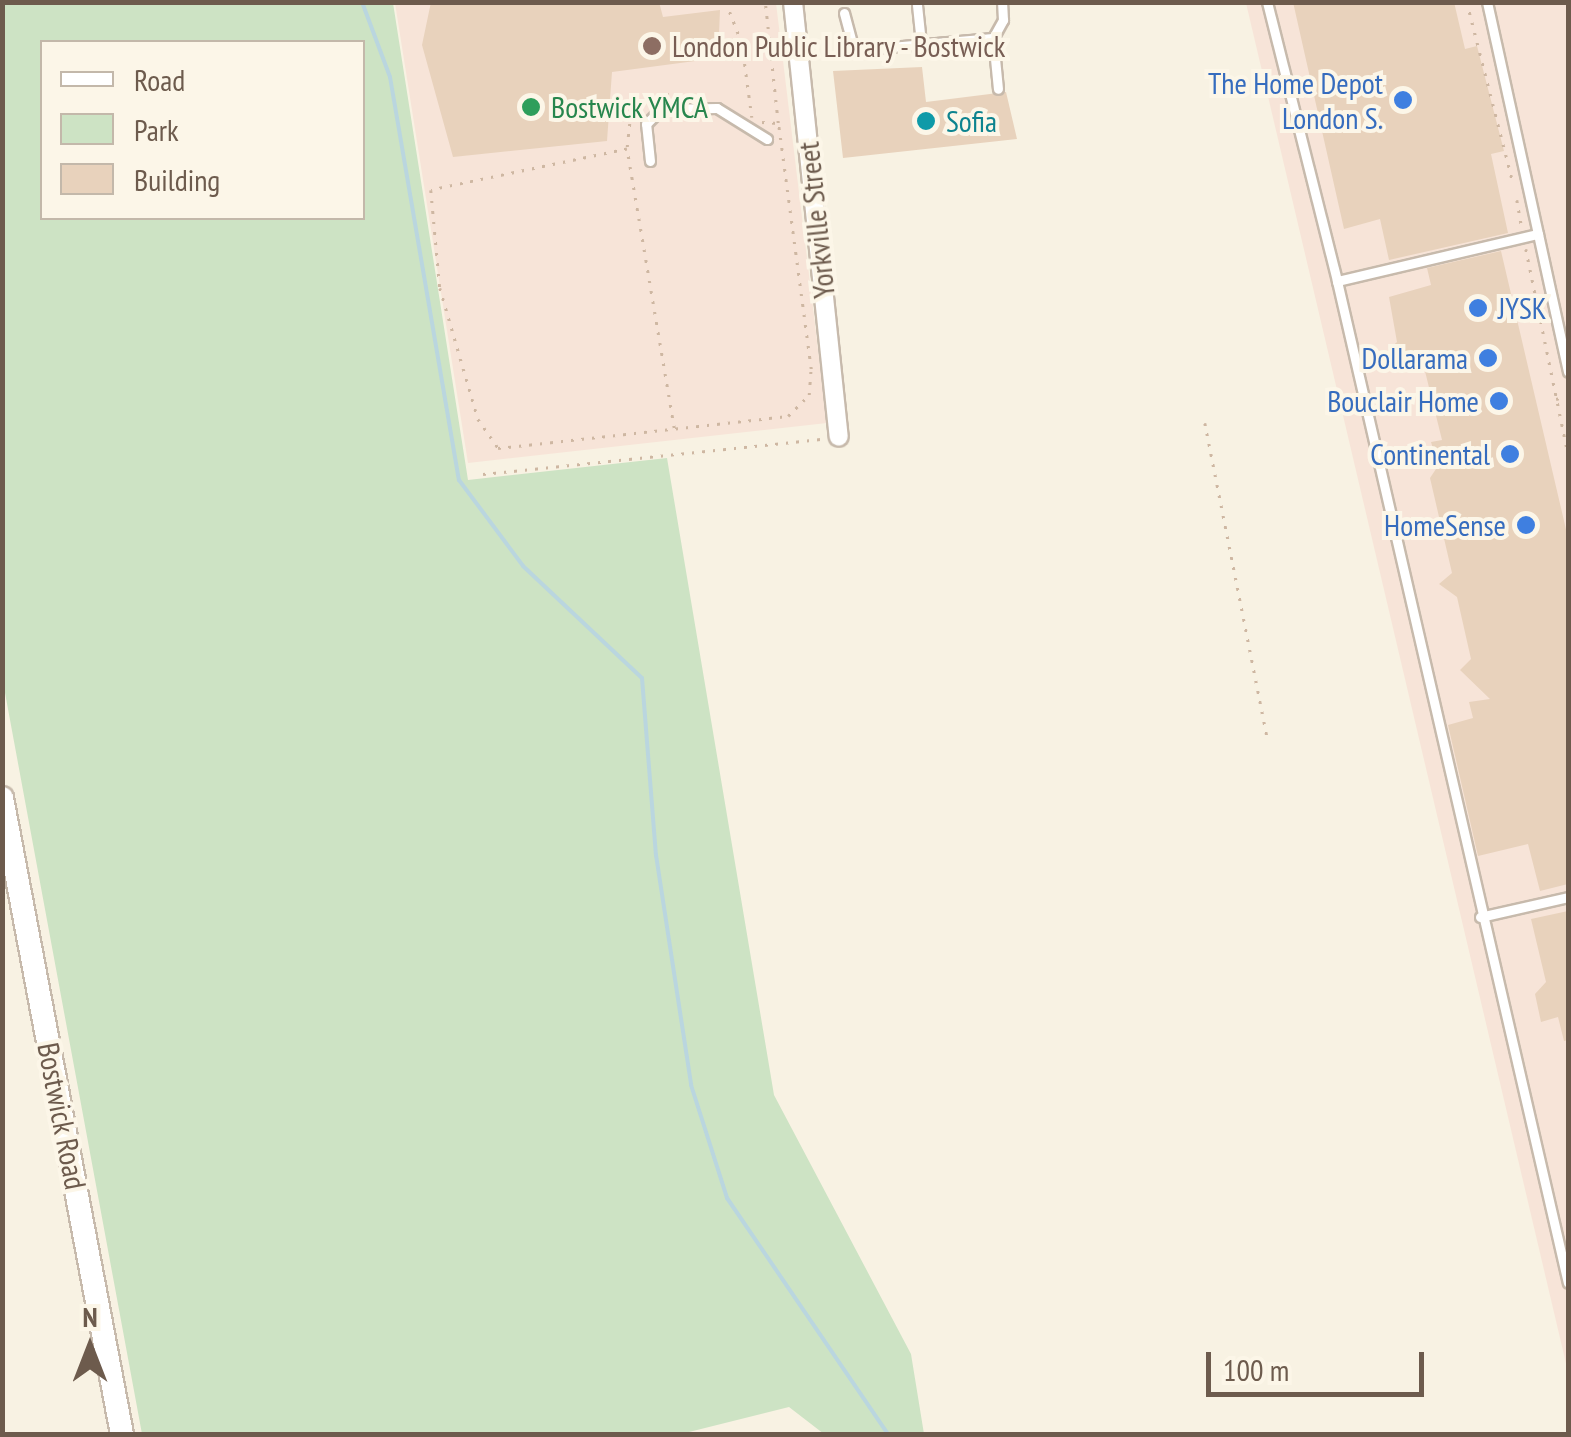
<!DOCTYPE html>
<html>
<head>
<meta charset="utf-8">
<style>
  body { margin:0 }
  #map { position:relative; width:1571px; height:1437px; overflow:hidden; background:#f8f2e3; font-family:"PT Sans Narrow",sans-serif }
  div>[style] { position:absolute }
  .commercial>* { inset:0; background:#f7e4d8 }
  .green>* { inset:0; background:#cde3c4 }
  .stream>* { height:4px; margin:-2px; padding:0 2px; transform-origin:2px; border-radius:2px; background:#bad6df }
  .building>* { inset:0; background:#e8d2bc }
  .path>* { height:2.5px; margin-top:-1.25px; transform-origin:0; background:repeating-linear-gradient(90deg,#ceb7a2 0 2.5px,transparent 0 10.5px) }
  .roads { filter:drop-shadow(2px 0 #c7baac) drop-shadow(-2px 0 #c7baac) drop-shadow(0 2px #c7baac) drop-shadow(0 -2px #c7baac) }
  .service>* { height:9px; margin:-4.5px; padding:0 4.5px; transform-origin:4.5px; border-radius:4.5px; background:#fff }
  .minor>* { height:18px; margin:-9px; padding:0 9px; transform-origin:9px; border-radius:9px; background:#fff }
  .secondary>* { height:22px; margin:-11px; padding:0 11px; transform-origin:11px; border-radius:11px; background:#fff }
  .dots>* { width:28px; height:28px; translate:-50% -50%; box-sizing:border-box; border:5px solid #fcf6e8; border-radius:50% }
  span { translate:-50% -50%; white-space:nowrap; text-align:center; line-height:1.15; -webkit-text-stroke:8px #fcf6e8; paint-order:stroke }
  .education-label { font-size:30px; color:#785e54 }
  .left { translate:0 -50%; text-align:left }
  .shop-label { font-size:30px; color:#366cbe }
  .right { translate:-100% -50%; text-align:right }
  .leisure-label { font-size:30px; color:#27864d }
  .culture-label { font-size:30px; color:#0d838f }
  .street-label { font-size:30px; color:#6d5b4d }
  .frame { position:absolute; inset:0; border:5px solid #6d5b4d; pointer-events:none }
  .legend { position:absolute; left:40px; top:40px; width:325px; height:180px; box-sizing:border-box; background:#fcf6e8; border:2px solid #c3b8aa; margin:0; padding:12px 18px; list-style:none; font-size:30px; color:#6d5b4d }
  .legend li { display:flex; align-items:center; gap:20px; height:50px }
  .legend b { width:50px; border:2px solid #c3b8aa }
  .north { position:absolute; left:40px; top:1297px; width:100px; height:100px; -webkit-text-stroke:8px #fcf6e8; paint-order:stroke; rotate:0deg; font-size:28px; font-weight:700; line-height:40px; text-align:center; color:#6d5b4d }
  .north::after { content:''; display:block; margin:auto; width:35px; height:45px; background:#6d5b4d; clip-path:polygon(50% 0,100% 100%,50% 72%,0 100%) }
  .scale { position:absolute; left:1206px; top:1352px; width:218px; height:45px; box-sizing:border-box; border:5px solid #6d5b4d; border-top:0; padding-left:12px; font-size:30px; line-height:35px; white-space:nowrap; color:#6d5b4d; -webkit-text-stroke:8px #fcf6e8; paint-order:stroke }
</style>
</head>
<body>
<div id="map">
  <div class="commercial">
    <i style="clip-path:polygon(395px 3px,776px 3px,827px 423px,468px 463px)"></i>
    <i style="clip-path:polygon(1246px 3px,1568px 3px,1568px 1372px)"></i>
  </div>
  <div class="green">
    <i style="clip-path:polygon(evenodd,2px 3px,393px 3px,468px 480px,667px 458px,774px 1095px,911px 1354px,924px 1434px,824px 1434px,789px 1407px,681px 1434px,142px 1434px,3px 682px,2px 3px,42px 42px,362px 42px,362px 218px,42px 218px,42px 42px)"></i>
  </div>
  <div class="stream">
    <i style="left:362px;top:2px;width:80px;rotate:69.5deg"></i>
    <i style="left:390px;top:77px;width:409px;rotate:80.3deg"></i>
    <i style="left:459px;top:480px;width:107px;rotate:53.3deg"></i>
    <i style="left:523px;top:566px;width:163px;rotate:43.3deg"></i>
    <i style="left:642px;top:678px;width:178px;rotate:85.5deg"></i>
    <i style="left:656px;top:855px;width:233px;rotate:81.3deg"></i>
    <i style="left:691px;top:1085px;width:119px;rotate:72.3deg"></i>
    <i style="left:727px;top:1198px;width:286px;rotate:55.7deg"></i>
  </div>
  <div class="building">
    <i style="clip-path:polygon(431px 2px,659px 2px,663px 17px,720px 10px,718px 58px,612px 72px,607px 141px,453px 157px,422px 45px)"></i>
    <i style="clip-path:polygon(1293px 2px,1454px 2px,1465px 49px,1477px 46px,1504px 151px,1491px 154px,1508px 233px,1389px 260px,1380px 219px,1344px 229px)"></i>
    <i style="clip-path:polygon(922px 67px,926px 102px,1006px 92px,1017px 139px,843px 158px,833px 71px)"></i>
    <i style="clip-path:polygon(1501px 251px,1568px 538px,1568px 884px,1540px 891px,1528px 844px,1478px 856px,1448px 725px,1473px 718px,1469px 702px,1490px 699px,1460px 670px,1471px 659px,1457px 597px,1439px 584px,1452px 573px,1430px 478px,1438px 466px,1431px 442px,1442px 440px,1421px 355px,1397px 361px,1388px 350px,1397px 342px,1389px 297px,1431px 285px,1427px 268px)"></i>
    <i style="clip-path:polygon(1568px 911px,1568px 1040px,1564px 1041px,1558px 1017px,1541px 1022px,1535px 994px,1546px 982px,1531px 919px)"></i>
  </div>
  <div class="path">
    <i style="left:726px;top:2px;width:44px;rotate:68.7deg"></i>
    <i style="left:742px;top:43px;width:75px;rotate:82.3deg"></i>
    <i style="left:1467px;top:2px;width:186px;rotate:75.7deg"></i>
    <i style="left:762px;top:122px;width:16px;rotate:4deg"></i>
    <i style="left:778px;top:123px;width:122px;rotate:-96.1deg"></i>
    <i style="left:627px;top:147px;width:39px;rotate:-84deg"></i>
    <i style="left:631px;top:108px;width:29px;rotate:-29deg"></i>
    <i style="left:656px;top:94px;width:43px;rotate:1.3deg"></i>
    <i style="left:1517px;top:200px;width:27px;rotate:80deg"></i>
    <i style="left:1526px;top:249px;width:208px;rotate:78.4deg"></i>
    <i style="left:1556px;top:399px;width:12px;rotate:-14deg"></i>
    <i style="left:1205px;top:423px;width:320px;rotate:78.8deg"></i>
    <i style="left:674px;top:428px;width:283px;rotate:-99.6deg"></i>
    <i style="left:627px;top:149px;width:200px;rotate:168.2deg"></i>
    <i style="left:431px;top:190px;width:98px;rotate:84.8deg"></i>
    <i style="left:440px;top:288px;width:136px;rotate:73.8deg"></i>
    <i style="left:478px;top:419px;width:35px;rotate:55deg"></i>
    <i style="left:498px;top:448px;width:292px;rotate:-6.3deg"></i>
    <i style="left:788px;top:416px;width:30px;rotate:-45deg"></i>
    <i style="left:809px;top:395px;width:26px;rotate:-86deg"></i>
    <i style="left:811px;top:369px;width:248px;rotate:-97.6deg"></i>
    <i style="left:483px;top:474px;width:342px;rotate:-5.9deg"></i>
  </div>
  <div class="roads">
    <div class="service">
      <i style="left:1267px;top:2px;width:288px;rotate:75.9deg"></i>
      <i style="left:1337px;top:281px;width:206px;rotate:-13.2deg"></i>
      <i style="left:1538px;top:234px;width:238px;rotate:-102.4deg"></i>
      <i style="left:917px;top:5px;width:39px;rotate:84deg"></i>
      <i style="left:844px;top:13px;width:34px;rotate:75deg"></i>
      <i style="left:853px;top:46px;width:15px;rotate:11deg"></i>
      <i style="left:868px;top:49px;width:125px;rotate:-5deg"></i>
      <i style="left:993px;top:38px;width:51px;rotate:84.4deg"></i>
      <i style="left:993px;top:38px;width:21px;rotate:-61deg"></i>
      <i style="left:1003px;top:20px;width:18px;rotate:-93deg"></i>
      <i style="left:650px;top:161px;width:37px;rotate:-96deg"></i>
      <i style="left:646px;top:124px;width:21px;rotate:-45deg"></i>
      <i style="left:661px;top:109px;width:56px;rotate:-1deg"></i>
      <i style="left:717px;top:108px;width:59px;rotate:31.8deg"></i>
      <i style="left:1538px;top:234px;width:141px;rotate:77.7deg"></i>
      <i style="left:1337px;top:281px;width:1028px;rotate:77.02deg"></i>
      <i style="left:1480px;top:917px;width:90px;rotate:-12.8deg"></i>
    </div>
    <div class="minor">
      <i style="left:793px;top:2px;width:437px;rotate:84deg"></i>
    </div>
    <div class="secondary">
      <i style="left:2px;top:798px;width:647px;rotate:79.32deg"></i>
    </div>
  </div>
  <div class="dots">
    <i style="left:652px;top:46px;background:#8d6e63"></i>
    <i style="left:1403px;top:100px;background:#3f7fe0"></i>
    <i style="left:531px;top:107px;background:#2e9e5b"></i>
    <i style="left:926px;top:121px;background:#0f9aa8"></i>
    <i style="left:1478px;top:308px;background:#3f7fe0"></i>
    <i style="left:1488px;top:358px;background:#3f7fe0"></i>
    <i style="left:1499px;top:401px;background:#3f7fe0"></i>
    <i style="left:1510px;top:454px;background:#3f7fe0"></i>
    <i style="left:1526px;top:525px;background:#3f7fe0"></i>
  </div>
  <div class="education-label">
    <span class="left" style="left:672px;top:46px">London Public Library - Bostwick</span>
  </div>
  <div class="shop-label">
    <span class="right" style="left:1383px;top:100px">The Home Depot<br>London S.</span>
    <span class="left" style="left:1498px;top:308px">JYSK</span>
    <span class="right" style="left:1468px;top:358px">Dollarama</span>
    <span class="right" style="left:1479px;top:401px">Bouclair Home</span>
    <span class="right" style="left:1490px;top:454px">Continental</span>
    <span class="right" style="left:1506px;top:525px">HomeSense</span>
  </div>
  <div class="leisure-label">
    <span class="left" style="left:551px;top:107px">Bostwick YMCA</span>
  </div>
  <div class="culture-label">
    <span class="left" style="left:946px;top:121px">Sofia</span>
  </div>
  <div class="street-label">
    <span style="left:816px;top:220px;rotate:-96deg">Yorkville Street</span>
    <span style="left:62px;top:1116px;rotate:79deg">Bostwick Road</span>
  </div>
  <div class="frame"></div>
  <ul class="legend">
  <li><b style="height:12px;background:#fff"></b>Road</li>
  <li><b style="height:28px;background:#cde3c4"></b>Park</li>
  <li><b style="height:28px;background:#e8d2bc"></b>Building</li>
  </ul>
  <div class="north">N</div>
  <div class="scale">100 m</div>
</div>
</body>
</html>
